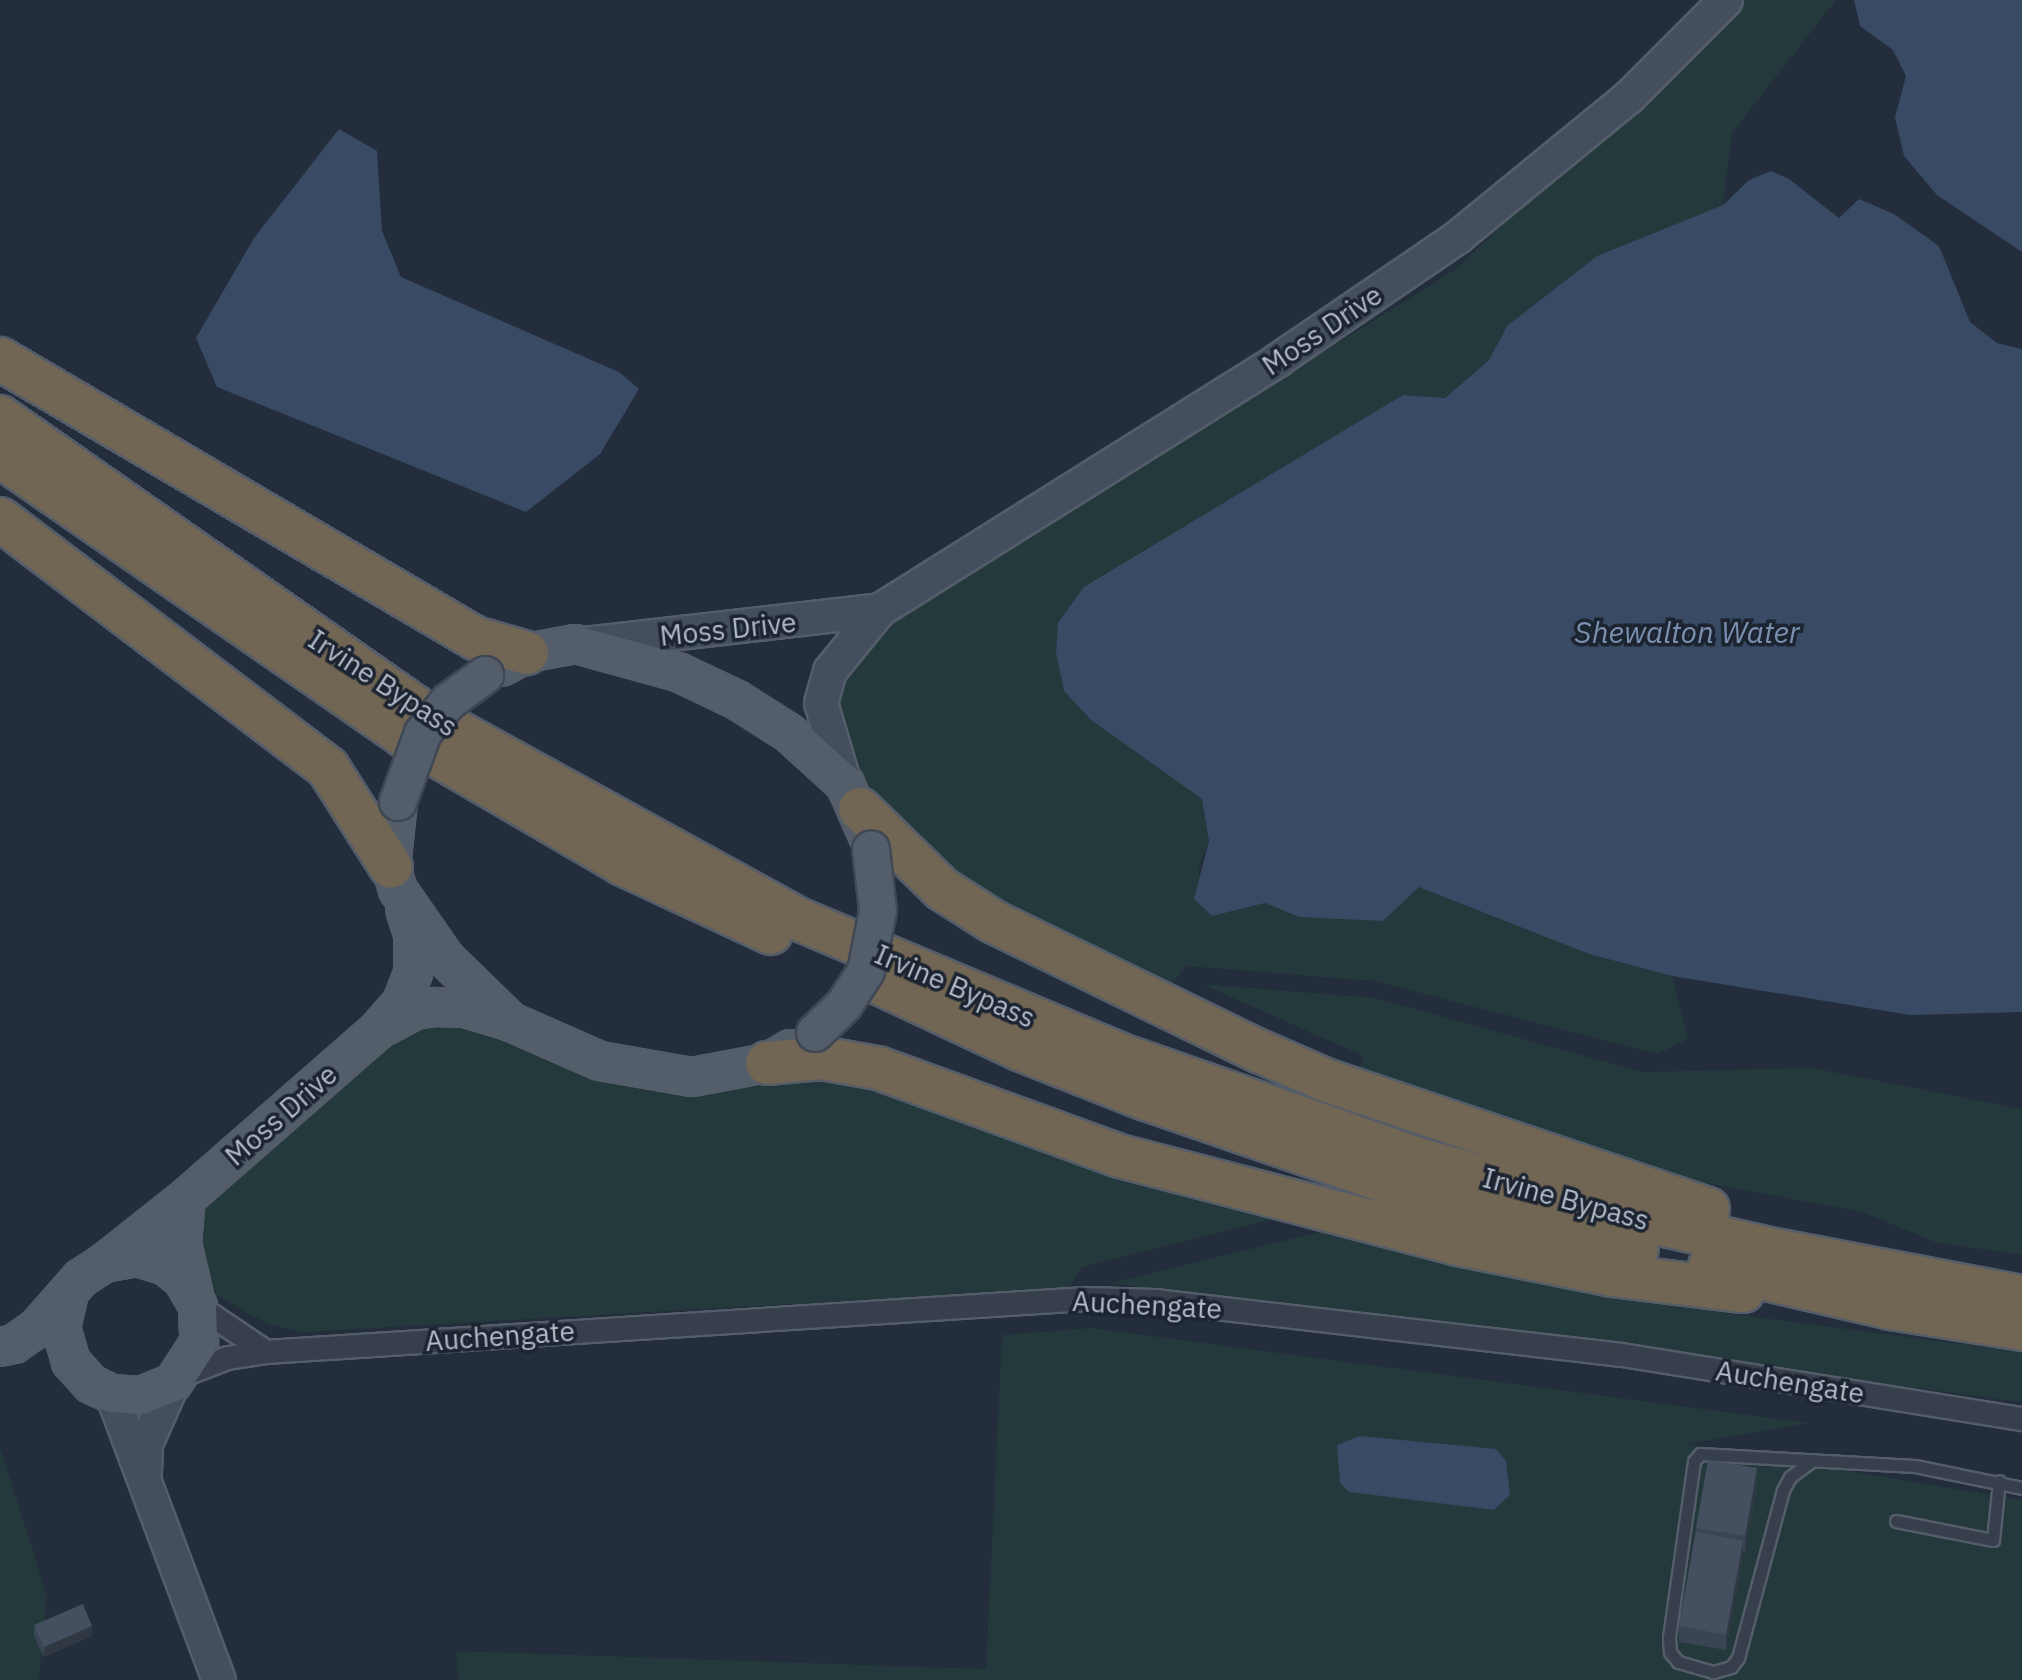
<!DOCTYPE html>
<html>
<head>
<meta charset="utf-8">
<style>
  body { margin:0 }
  #map { position:relative; width:2022px; height:1680px; overflow:hidden; background:#232d3b; font-family:"IBM Plex Sans",sans-serif }
  div>[style] { position:absolute }
  .green>* { inset:0; background:#24393c }
  .water>* { inset:0; background:#384a64 }
  .roads { filter:drop-shadow(2px 0 #545d69) drop-shadow(-2px 0 #545d69) drop-shadow(0 2px #545d69) drop-shadow(0 -2px #545d69) }
  .lane>* { height:11px; margin:-5.5px; padding:0 5.5px; transform-origin:5.5px; border-radius:5.5px; background:#363f4b }
  .street>* { height:22px; margin:-11px; padding:0 11px; transform-origin:11px; border-radius:11px; background:#363f4b }
  .secondary>* { height:32px; margin:-16px; padding:0 16px; transform-origin:16px; border-radius:16px; background:#444e5e }
  .primary>* { height:36px; margin:-18px; padding:0 18px; transform-origin:18px; border-radius:18px; background:#545e6b }
  .highway>* { height:42px; margin:-21px; padding:0 21px; transform-origin:21px; border-radius:21px; background:#716553 }
  .bridges { filter:drop-shadow(2px 0 #3f4854) drop-shadow(-2px 0 #3f4854) drop-shadow(0 2px #3f4854) drop-shadow(0 -2px #3f4854) }
  .primary-bridge>* { height:36px; margin:-18px; padding:0 18px; transform-origin:18px; border-radius:18px; background:#545e6b }
  .wall>* { inset:0; background:#3a4553 }
  .shaded-wall>* { inset:0; background:#303843 }
  .building>* { inset:0; background:#445060 }
  span { translate:-50% -50%; white-space:nowrap; text-align:center; line-height:1.15; -webkit-text-stroke:7px #1b2430; paint-order:stroke }
  .street-label { font-size:28px; color:#b1bac7 }
  .water-label { font-size:30px; color:#7a90ae; font-style:italic }
</style>
</head>
<body>
<div id="map">
  <div class="green">
    <i style="clip-path:polygon(1746px 0,1836px 0,1732px 133px,1723px 205px,1597px 256px,1507px 326px,1489px 360px,1444px 398px,1403px 395px,1318px 449px,1091px 720px,1202px 799px,1209px 841px,1198px 869px,1212px 916px,1265px 903px,1299px 917px,1419px 887px,1589px 954px,1672px 976px,1688px 1039px,1657px 1054px,1374px 981px,1186px 966px,1169px 989px,990px 912px,874px 796px,848px 748px,838px 715px,840px 680px,859px 648px,914px 607px,1453px 271px)"></i>
    <i style="clip-path:polygon(1202px 984px,1375px 998px,1643px 1072px,1812px 1068px,2022px 1109px,2022px 1255px,1935px 1242px,1862px 1212px,1637px 1170px,1357px 1075px,1363px 1056px)"></i>
    <i style="clip-path:polygon(466px 1018px,633px 1082px,750px 1087px,829px 1075px,1277px 1218px,1082px 1267px,1069px 1288px,303px 1332px,267px 1324px,218px 1296px,201px 1270px,195px 1224px,210px 1191px,387px 1039px,429px 1022px)"></i>
    <i style="clip-path:polygon(1320px 1232px,1522px 1279px,1740px 1315px,2022px 1352px,2022px 1402px,1111px 1283px)"></i>
    <i style="clip-path:polygon(1091px 1328px,1809px 1423px,1687px 1444px,2022px 1500px,2022px 1680px,458px 1680px,456px 1651px,986px 1669px,1002px 1335px)"></i>
    <i style="clip-path:polygon(0 1447px,47px 1596px,39px 1680px,0 1680px)"></i>
  </div>
  <div class="water">
    <i style="clip-path:polygon(1854px 0,2022px 0,2022px 252px,1937px 195px,1904px 156px,1895px 117px,1906px 76px,1893px 50px,1860px 26px)"></i>
    <i style="clip-path:polygon(339px 129px,377px 151px,382px 231px,401px 277px,619px 372px,639px 389px,600px 454px,526px 512px,217px 387px,196px 338px,254px 238px)"></i>
    <i style="clip-path:polygon(1771px 171px,1789px 179px,1839px 218px,1859px 199px,1894px 214px,1939px 246px,1970px 322px,1997px 343px,2022px 349px,2022px 1012px,1910px 1015px,1672px 976px,1589px 954px,1419px 887px,1383px 921px,1299px 917px,1265px 903px,1212px 916px,1194px 899px,1209px 841px,1202px 799px,1091px 720px,1064px 691px,1056px 652px,1058px 623px,1084px 587px,1403px 395px,1445px 398px,1489px 360px,1507px 326px,1597px 256px,1723px 205px,1749px 180px)"></i>
    <i style="clip-path:polygon(1360px 1436px,1496px 1449px,1506px 1461px,1510px 1495px,1494px 1510px,1349px 1492px,1340px 1483px,1337px 1445px)"></i>
  </div>
  <div class="roads">
    <div class="lane">
      <i style="left:1810px;top:1462px;width:25px;rotate:143deg"></i>
      <i style="left:1790px;top:1477px;width:15px;rotate:118deg"></i>
      <i style="left:1783px;top:1490px;width:174px;rotate:105deg"></i>
      <i style="left:1738px;top:1658px;width:11px;rotate:128deg"></i>
      <i style="left:1731px;top:1667px;width:19px;rotate:164deg"></i>
      <i style="left:1713px;top:1672px;width:36px;rotate:-164deg"></i>
      <i style="left:1678px;top:1662px;width:13px;rotate:-129deg"></i>
      <i style="left:1670px;top:1652px;width:15px;rotate:-94deg"></i>
      <i style="left:1669px;top:1637px;width:178px;rotate:-81.9deg"></i>
      <i style="left:1694px;top:1461px;width:9px;rotate:-49deg"></i>
      <i style="left:1700px;top:1454px;width:215px;rotate:3.2deg"></i>
      <i style="left:1915px;top:1466px;width:109px;rotate:11.6deg"></i>
      <i style="left:1896px;top:1521px;width:99px;rotate:11.1deg"></i>
      <i style="left:1993px;top:1540px;width:59px;rotate:-84.2deg"></i>
    </div>
    <div class="street">
      <i style="left:198px;top:1306px;width:82px;rotate:34.1deg"></i>
      <i style="left:181px;top:1376px;width:50px;rotate:-21deg"></i>
      <i style="left:228px;top:1358px;width:38px;rotate:-9deg"></i>
      <i style="left:266px;top:1352px;width:822px;rotate:-3.7deg"></i>
      <i style="left:1086px;top:1299px;width:69px;rotate:1.7deg"></i>
      <i style="left:1155px;top:1301px;width:470px;rotate:6.6deg"></i>
      <i style="left:1622px;top:1355px;width:405px;rotate:9.1deg"></i>
    </div>
    <div class="secondary">
      <i style="left:583px;top:644px;width:299px;rotate:-6.5deg"></i>
      <i style="left:845px;top:784px;width:84px;rotate:-106.5deg"></i>
      <i style="left:821px;top:703px;width:33px;rotate:-74deg"></i>
      <i style="left:830px;top:671px;width:79px;rotate:-50.7deg"></i>
      <i style="left:880px;top:610px;width:470px;rotate:-32.1deg"></i>
      <i style="left:1278px;top:360px;width:218px;rotate:-34.3deg"></i>
      <i style="left:1458px;top:237px;width:221px;rotate:-39.3deg"></i>
      <i style="left:1629px;top:97px;width:137px;rotate:-45deg"></i>
      <i style="left:112px;top:1394px;width:305px;rotate:69.5deg"></i>
      <i style="left:145px;top:1473px;width:29px;rotate:-88deg"></i>
      <i style="left:146px;top:1444px;width:67px;rotate:-66.1deg"></i>
    </div>
    <div class="primary">
      <i style="left:501px;top:667px;width:30px;rotate:-28deg"></i>
      <i style="left:527px;top:653px;width:49px;rotate:-10.6deg"></i>
      <i style="left:575px;top:644px;width:107px;rotate:15.2deg"></i>
      <i style="left:678px;top:672px;width:65px;rotate:25.4deg"></i>
      <i style="left:737px;top:700px;width:62px;rotate:32.4deg"></i>
      <i style="left:789px;top:733px;width:76px;rotate:42.3deg"></i>
      <i style="left:845px;top:784px;width:57px;rotate:66.1deg"></i>
      <i style="left:398px;top:802px;width:65px;rotate:96.1deg"></i>
      <i style="left:391px;top:867px;width:24px;rotate:73deg"></i>
      <i style="left:398px;top:890px;width:84px;rotate:55.2deg"></i>
      <i style="left:446px;top:959px;width:91px;rotate:44.1deg"></i>
      <i style="left:511px;top:1022px;width:97px;rotate:23.7deg"></i>
      <i style="left:600px;top:1061px;width:93px;rotate:9.9deg"></i>
      <i style="left:692px;top:1077px;width:76px;rotate:-10.6deg"></i>
      <i style="left:767px;top:1063px;width:27px;rotate:-31deg"></i>
      <i style="left:383px;top:1027px;width:36px;rotate:-28deg"></i>
      <i style="left:415px;top:1010px;width:20px;rotate:-9deg"></i>
      <i style="left:435px;top:1007px;width:30px;rotate:2deg"></i>
      <i style="left:465px;top:1008px;width:42px;rotate:16.7deg"></i>
      <i style="left:186px;top:1198px;width:45px;rotate:95.1deg"></i>
      <i style="left:182px;top:1243px;width:53px;rotate:77deg"></i>
      <i style="left:104px;top:1263px;width:105px;rotate:-38.4deg"></i>
      <i style="left:186px;top:1198px;width:254px;rotate:-41.2deg"></i>
      <i style="left:377px;top:1031px;width:38px;rotate:-49deg"></i>
      <i style="left:402px;top:1002px;width:31px;rotate:-69deg"></i>
      <i style="left:413px;top:973px;width:39px;rotate:-90deg"></i>
      <i style="left:413px;top:934px;width:25px;rotate:-108deg"></i>
      <i style="left:0;top:1347px;width:14px;rotate:-12deg"></i>
      <i style="left:14px;top:1344px;width:28px;rotate:-35deg"></i>
      <i style="left:37px;top:1328px;width:67px;rotate:-48.7deg"></i>
      <i style="left:81px;top:1278px;width:27px;rotate:-33deg"></i>
      <i style="left:104px;top:1263px;width:34px;rotate:-10deg"></i>
      <i style="left:137px;top:1257px;width:30px;rotate:17deg"></i>
      <i style="left:166px;top:1266px;width:22px;rotate:39deg"></i>
      <i style="left:183px;top:1280px;width:30px;rotate:60deg"></i>
      <i style="left:198px;top:1306px;width:37px;rotate:88deg"></i>
      <i style="left:199px;top:1343px;width:48px;rotate:123deg"></i>
      <i style="left:173px;top:1383px;width:35px;rotate:158deg"></i>
      <i style="left:141px;top:1396px;width:29px;rotate:-176deg"></i>
      <i style="left:112px;top:1394px;width:23px;rotate:-155deg"></i>
      <i style="left:91px;top:1384px;width:30px;rotate:-132deg"></i>
      <i style="left:71px;top:1362px;width:35px;rotate:-106deg"></i>
      <i style="left:61px;top:1328px;width:32px;rotate:-77deg"></i>
    </div>
    <div class="highway">
      <i style="left:0;top:359px;width:551px;rotate:30.43deg"></i>
      <i style="left:475px;top:638px;width:54px;rotate:16.1deg"></i>
      <i style="left:0;top:417px;width:518px;rotate:34.95deg"></i>
      <i style="left:425px;top:714px;width:426px;rotate:28.8deg"></i>
      <i style="left:798px;top:919px;width:357px;rotate:22.8deg"></i>
      <i style="left:1127px;top:1057px;width:305px;rotate:19.3deg"></i>
      <i style="left:1415px;top:1158px;width:186px;rotate:15.9deg"></i>
      <i style="left:1594px;top:1209px;width:175px;rotate:12.8deg"></i>
      <i style="left:1765px;top:1248px;width:262px;rotate:10.8deg"></i>
      <i style="left:0;top:456px;width:492px;rotate:34.7deg"></i>
      <i style="left:404px;top:736px;width:254px;rotate:30.3deg"></i>
      <i style="left:623px;top:864px;width:163px;rotate:25deg"></i>
      <i style="left:0;top:519px;width:412px;rotate:37.2deg"></i>
      <i style="left:328px;top:768px;width:117px;rotate:57.5deg"></i>
      <i style="left:860px;top:809px;width:115px;rotate:44.3deg"></i>
      <i style="left:942px;top:889px;width:62px;rotate:32.4deg"></i>
      <i style="left:994px;top:922px;width:295px;rotate:26deg"></i>
      <i style="left:1259px;top:1051px;width:75px;rotate:23.5deg"></i>
      <i style="left:1328px;top:1081px;width:401px;rotate:18.6deg"></i>
      <i style="left:879px;top:983px;width:155px;rotate:25.2deg"></i>
      <i style="left:1019px;top:1049px;width:136px;rotate:21.5deg"></i>
      <i style="left:1146px;top:1099px;width:286px;rotate:19deg"></i>
      <i style="left:1416px;top:1192px;width:228px;rotate:14.5deg"></i>
      <i style="left:767px;top:1063px;width:54px;rotate:-5.3deg"></i>
      <i style="left:821px;top:1058px;width:58px;rotate:10deg"></i>
      <i style="left:878px;top:1068px;width:258px;rotate:20deg"></i>
      <i style="left:1120px;top:1156px;width:348px;rotate:14.6deg"></i>
      <i style="left:1457px;top:1244px;width:158px;rotate:11.3deg"></i>
      <i style="left:1612px;top:1275px;width:132px;rotate:7deg"></i>
      <i style="left:1710px;top:1266px;width:186px;rotate:13.1deg"></i>
      <i style="left:1891px;top:1308px;width:133px;rotate:9.1deg"></i>
    </div>
  </div>
  <div class="bridges">
    <div class="primary-bridge">
      <i style="left:398px;top:802px;width:73px;rotate:-70.1deg"></i>
      <i style="left:423px;top:733px;width:40px;rotate:-51deg"></i>
      <i style="left:448px;top:702px;width:46px;rotate:-36.1deg"></i>
      <i style="left:815px;top:1033px;width:40px;rotate:-44deg"></i>
      <i style="left:844px;top:1005px;width:40px;rotate:-57.1deg"></i>
      <i style="left:866px;top:971px;width:61px;rotate:-78.7deg"></i>
      <i style="left:878px;top:911px;width:62px;rotate:-96.4deg"></i>
    </div>
  </div>
  <div class="wall">
    <i style="clip-path:polygon(1757px 1484px,1745px 1552px,1743px 1552px,1726px 1650px,1679px 1642px,1679px 1626px,1696px 1528px)"></i>
    <i style="clip-path:polygon(34px 1625px,92px 1636px,44px 1657px,34px 1636px)"></i>
  </div>
  <div class="shaded-wall">
    <i style="clip-path:polygon(1757px 1468px,1757px 1484px,1745px 1552px,1745px 1536px)"></i>
    <i style="clip-path:polygon(1743px 1541px,1743px 1557px,1726px 1650px,1726px 1635px)"></i>
    <i style="clip-path:polygon(92px 1626px,92px 1636px,44px 1657px,44px 1647px)"></i>
  </div>
  <div class="building">
    <i style="clip-path:polygon(1708px 1460px,1757px 1468px,1745px 1536px,1696px 1528px)"></i>
    <i style="clip-path:polygon(1696px 1532px,1743px 1541px,1726px 1635px,1679px 1626px)"></i>
    <i style="clip-path:polygon(83px 1604px,92px 1626px,44px 1647px,34px 1625px)"></i>
  </div>
  <div class="street-label">
    <span style="left:1322px;top:330px;rotate:-34deg">Moss Drive</span>
    <span style="left:728px;top:629px;rotate:-6deg">Moss Drive</span>
    <span style="left:383px;top:683px;rotate:33deg">Irvine Bypass</span>
    <span style="left:955px;top:986px;rotate:23deg">Irvine Bypass</span>
    <span style="left:281px;top:1115px;rotate:-41deg">Moss Drive</span>
    <span style="left:1566px;top:1199px;rotate:15deg">Irvine Bypass</span>
    <span style="left:1147px;top:1305px;rotate:3deg">Auchengate</span>
    <span style="left:500px;top:1336px;rotate:-4deg">Auchengate</span>
    <span style="left:1790px;top:1382px;rotate:9deg">Auchengate</span>
  </div>
  <div class="water-label">
    <span style="left:1687px;top:632px">Shewalton Water</span>
  </div>
</div>
</body>
</html>
